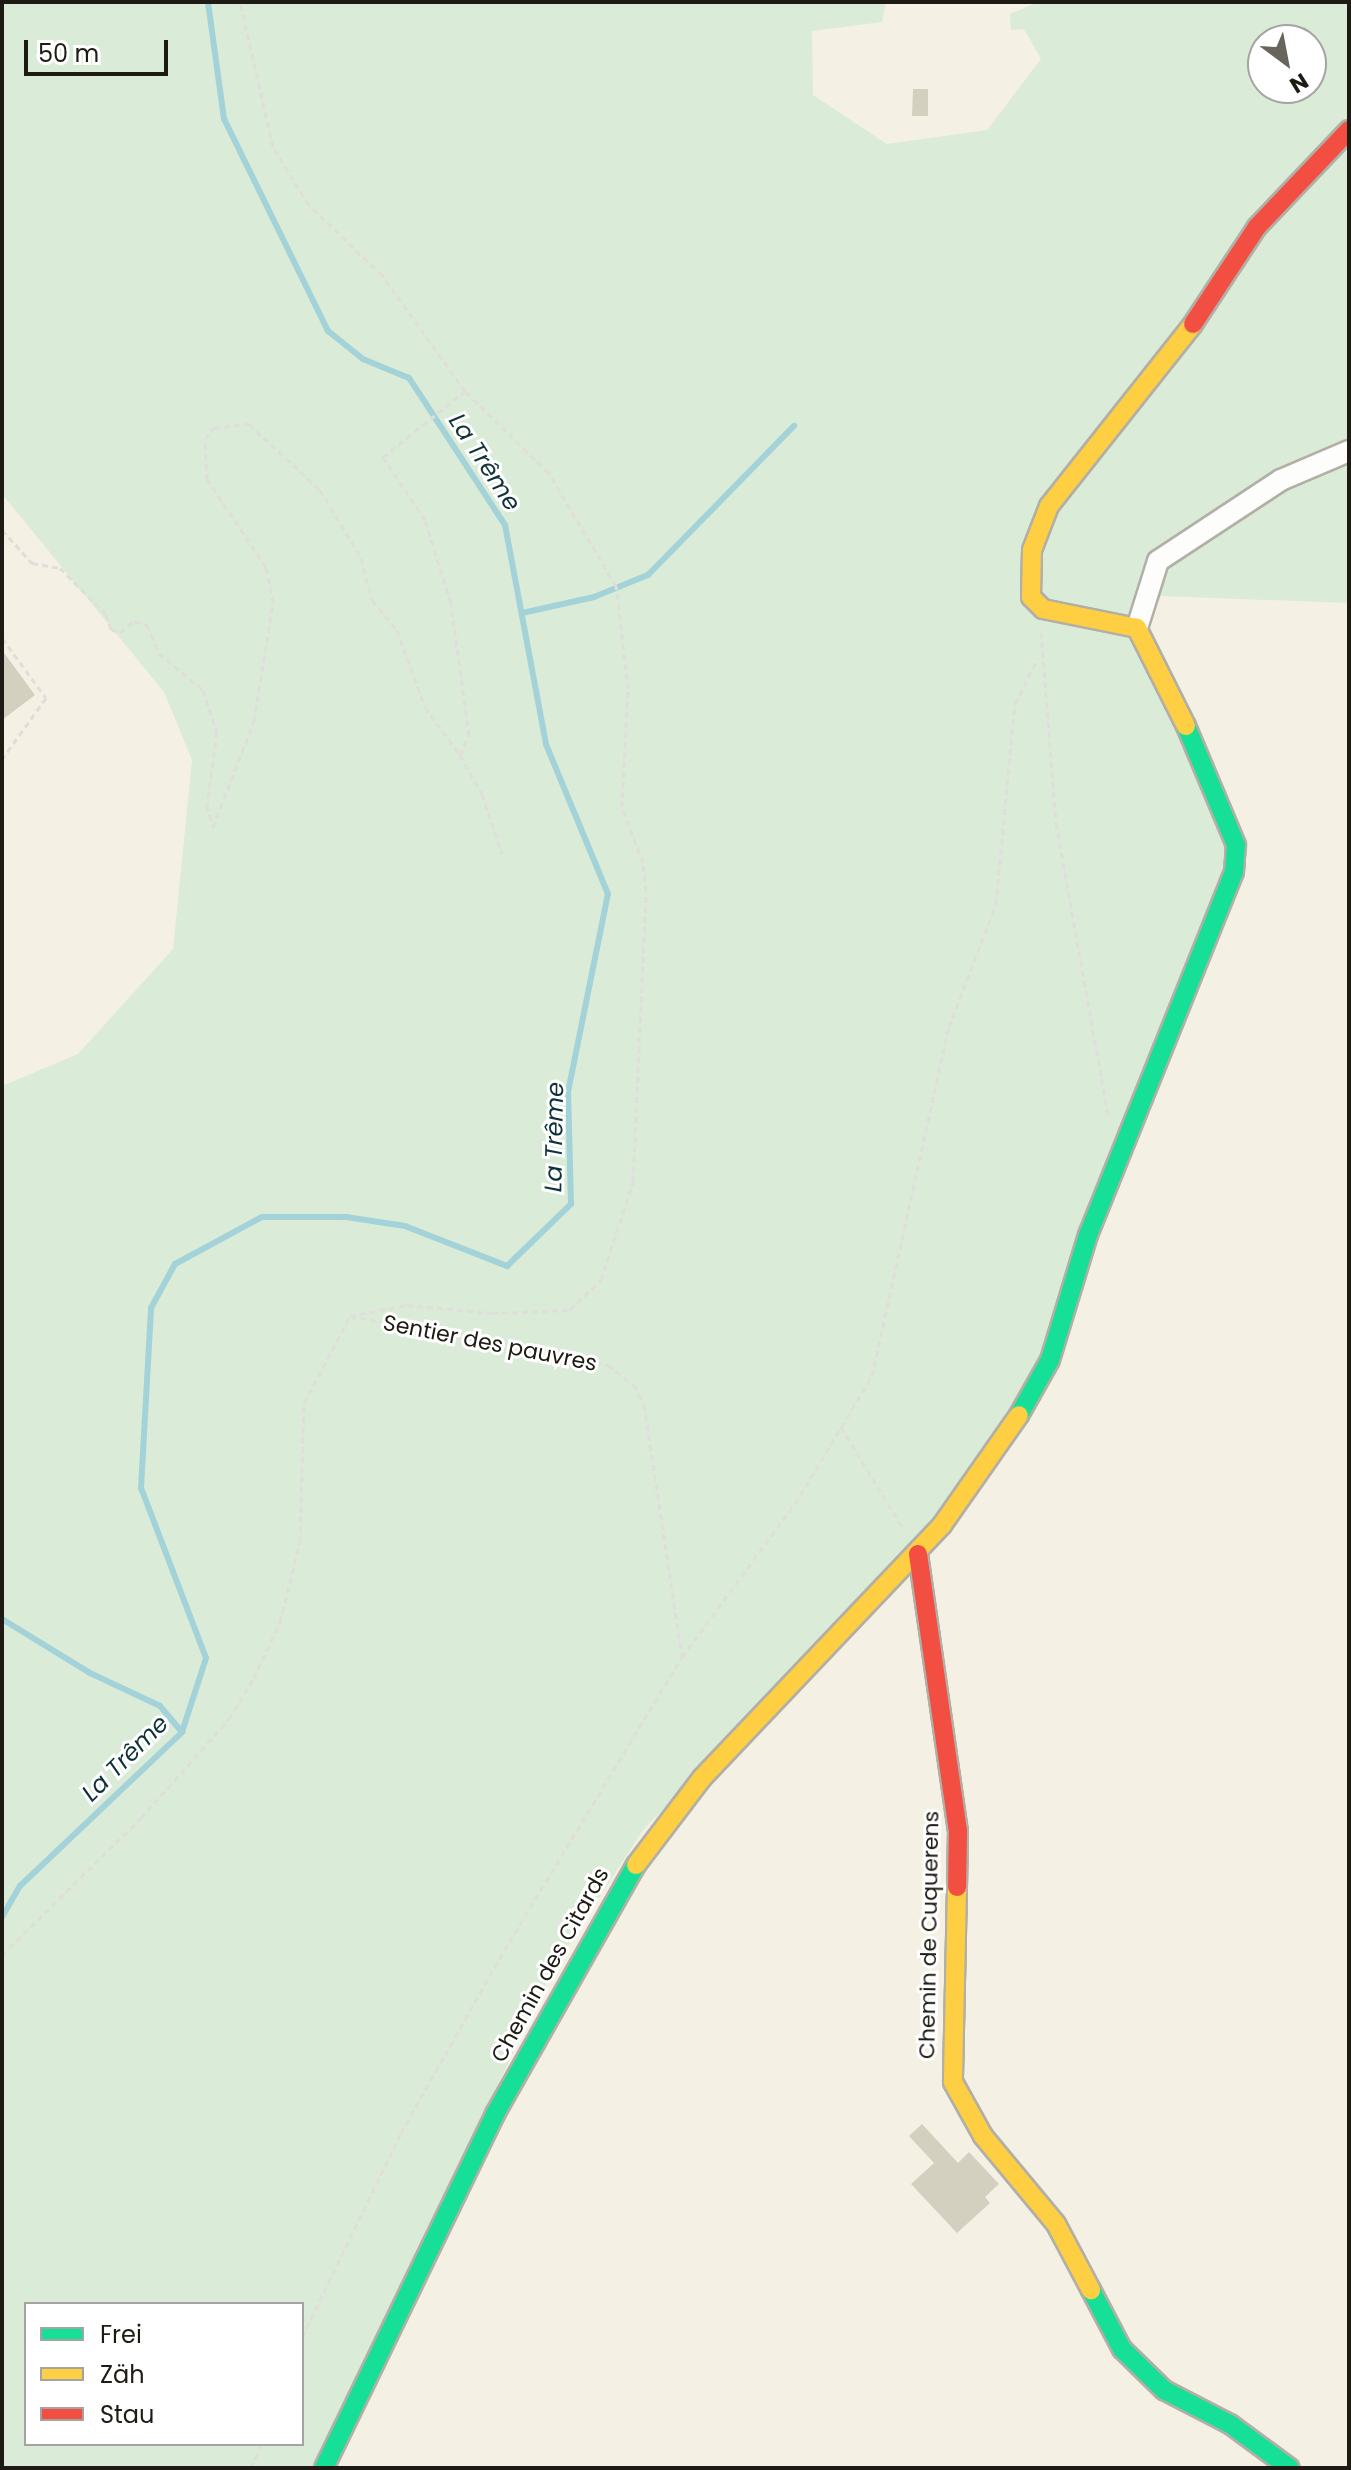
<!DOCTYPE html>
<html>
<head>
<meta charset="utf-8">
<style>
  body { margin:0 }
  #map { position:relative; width:1351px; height:2470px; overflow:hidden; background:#f4f0e4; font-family:Poppins,sans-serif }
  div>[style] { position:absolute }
  .green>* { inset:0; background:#daecd7 }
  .stream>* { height:6px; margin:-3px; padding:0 3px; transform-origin:3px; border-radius:3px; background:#a4d2d9 }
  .building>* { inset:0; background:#d4d0c0 }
  .path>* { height:3px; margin-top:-1.5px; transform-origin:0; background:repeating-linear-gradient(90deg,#dfdedb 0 6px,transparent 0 10px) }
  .roads { filter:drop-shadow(2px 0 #b2afa6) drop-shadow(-2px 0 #b2afa6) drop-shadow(0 2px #b2afa6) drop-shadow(0 -2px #b2afa6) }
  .street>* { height:20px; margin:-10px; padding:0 10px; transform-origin:10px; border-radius:10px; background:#fdfdfb }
  .fast>* { height:18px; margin:-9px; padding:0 9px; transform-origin:9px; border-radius:9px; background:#16e098 }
  .slow>* { height:18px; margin:-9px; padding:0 9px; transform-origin:9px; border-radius:9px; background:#ffcf43 }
  .jam>* { height:18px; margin:-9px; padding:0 9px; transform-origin:9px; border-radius:9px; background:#f24e42 }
  span { translate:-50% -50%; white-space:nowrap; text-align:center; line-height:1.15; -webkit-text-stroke:6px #fff; paint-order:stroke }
  .street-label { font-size:22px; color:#1d1b13 }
  .water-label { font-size:24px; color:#0f3138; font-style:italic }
  .frame { position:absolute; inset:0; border:4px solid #1d1b13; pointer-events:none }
  .legend { position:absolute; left:24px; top:2302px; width:280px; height:144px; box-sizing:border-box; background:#fff; border:2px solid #a5a4a1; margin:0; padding:10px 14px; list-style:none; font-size:24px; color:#1d1b13 }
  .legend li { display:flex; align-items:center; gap:16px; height:40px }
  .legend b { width:40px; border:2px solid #a5a4a1 }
  .north { position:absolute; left:1247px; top:24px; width:80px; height:80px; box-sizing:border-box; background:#fff; border:2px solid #a5a4a1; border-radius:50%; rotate:148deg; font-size:22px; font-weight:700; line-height:32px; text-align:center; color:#1d1b13 }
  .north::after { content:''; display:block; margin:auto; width:28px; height:36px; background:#68665c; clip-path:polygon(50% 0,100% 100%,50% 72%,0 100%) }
  .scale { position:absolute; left:24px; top:40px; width:144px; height:36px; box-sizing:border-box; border:4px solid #1d1b13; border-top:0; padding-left:10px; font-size:24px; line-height:28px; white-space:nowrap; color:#1d1b13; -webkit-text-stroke:6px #fff; paint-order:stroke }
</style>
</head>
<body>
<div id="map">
  <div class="green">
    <i style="clip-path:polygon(evenodd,2px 2px,886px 2px,882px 22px,812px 31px,813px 95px,887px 144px,987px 130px,1041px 59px,1024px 29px,1011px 30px,1010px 14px,1038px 2px,1349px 2px,1349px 603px,1161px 596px,1136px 647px,1233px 847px,1031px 1393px,860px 1611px,643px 1830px,552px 1971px,316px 2468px,2px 2468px,2px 1086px,78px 1054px,173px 949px,192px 760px,164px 692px,2px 494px,2px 2px,1263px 40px,1311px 40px,1311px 88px,1263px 88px,1263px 40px,2px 2px,26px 2304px,302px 2304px,302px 2444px,26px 2444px,26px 2304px)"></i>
  </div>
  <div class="stream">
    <i style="left:522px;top:613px;width:74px;rotate:-12.5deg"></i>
    <i style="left:594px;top:597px;width:58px;rotate:-22.2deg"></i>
    <i style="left:648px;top:575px;width:209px;rotate:-45.6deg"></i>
    <i style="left:2px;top:1619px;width:103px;rotate:31.5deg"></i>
    <i style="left:90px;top:1673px;width:77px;rotate:25.2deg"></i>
    <i style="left:160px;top:1706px;width:34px;rotate:50deg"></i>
    <i style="left:2px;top:1917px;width:36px;rotate:-60deg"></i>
    <i style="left:20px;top:1886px;width:224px;rotate:-43.5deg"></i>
    <i style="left:182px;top:1732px;width:78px;rotate:-72deg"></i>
    <i style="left:206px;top:1658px;width:182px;rotate:-110.9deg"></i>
    <i style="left:141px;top:1488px;width:180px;rotate:-86.8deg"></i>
    <i style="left:151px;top:1308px;width:50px;rotate:-61.4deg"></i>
    <i style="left:175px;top:1264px;width:99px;rotate:-28.4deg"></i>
    <i style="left:262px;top:1217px;width:84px"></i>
    <i style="left:346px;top:1217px;width:60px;rotate:8.7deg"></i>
    <i style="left:405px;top:1226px;width:110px;rotate:21.4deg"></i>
    <i style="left:507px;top:1266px;width:89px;rotate:-44.1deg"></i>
    <i style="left:571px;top:1204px;width:112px;rotate:-91.5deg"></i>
    <i style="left:568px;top:1092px;width:202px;rotate:-78.6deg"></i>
    <i style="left:608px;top:894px;width:162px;rotate:-112.5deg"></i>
    <i style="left:546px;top:744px;width:223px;rotate:-100.6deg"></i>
    <i style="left:505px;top:525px;width:176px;rotate:-123.1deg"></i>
    <i style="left:409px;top:378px;width:50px;rotate:-157.6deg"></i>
    <i style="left:363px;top:359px;width:45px;rotate:-141.3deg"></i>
    <i style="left:328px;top:331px;width:236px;rotate:-116.1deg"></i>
    <i style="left:224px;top:119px;width:118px;rotate:-97.8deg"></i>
  </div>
  <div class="building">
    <i style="clip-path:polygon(913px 89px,928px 89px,928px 116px,912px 116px)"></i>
    <i style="clip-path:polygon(2px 650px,35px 695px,2px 720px)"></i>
    <i style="clip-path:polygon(922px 2124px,958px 2163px,969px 2152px,999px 2184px,985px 2197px,990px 2203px,957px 2233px,911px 2184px,934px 2163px,909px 2136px)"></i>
  </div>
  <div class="path">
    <i style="left:2px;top:530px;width:45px;rotate:47.7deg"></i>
    <i style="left:32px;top:563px;width:28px;rotate:10deg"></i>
    <i style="left:60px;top:568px;width:65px;rotate:45deg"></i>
    <i style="left:106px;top:614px;width:16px;rotate:72deg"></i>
    <i style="left:111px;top:629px;width:10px;rotate:24deg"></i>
    <i style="left:120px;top:633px;width:18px;rotate:-41deg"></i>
    <i style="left:134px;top:621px;width:14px;rotate:17deg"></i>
    <i style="left:147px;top:625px;width:30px;rotate:67deg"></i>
    <i style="left:159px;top:653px;width:57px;rotate:40.1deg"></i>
    <i style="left:203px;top:690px;width:44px;rotate:71.6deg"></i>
    <i style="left:217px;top:732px;width:74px;rotate:97.8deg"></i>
    <i style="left:207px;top:805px;width:23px;rotate:75deg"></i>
    <i style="left:213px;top:827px;width:114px;rotate:-68.9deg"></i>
    <i style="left:254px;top:721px;width:120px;rotate:-80.9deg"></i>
    <i style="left:273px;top:603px;width:37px;rotate:-101deg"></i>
    <i style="left:266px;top:567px;width:106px;rotate:-123.8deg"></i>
    <i style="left:207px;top:479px;width:40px;rotate:-92.9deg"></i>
    <i style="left:205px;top:439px;width:14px;rotate:-51deg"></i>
    <i style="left:214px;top:428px;width:35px;rotate:-7deg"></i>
    <i style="left:249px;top:424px;width:97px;rotate:42.9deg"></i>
    <i style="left:320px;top:490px;width:79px;rotate:58.9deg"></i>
    <i style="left:361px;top:558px;width:43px;rotate:75.3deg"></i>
    <i style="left:372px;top:600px;width:39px;rotate:50deg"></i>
    <i style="left:397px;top:630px;width:82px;rotate:70deg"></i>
    <i style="left:425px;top:707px;width:59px;rotate:53.9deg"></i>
    <i style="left:460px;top:755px;width:22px;rotate:-66deg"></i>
    <i style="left:469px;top:735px;width:133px;rotate:-97.8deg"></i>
    <i style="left:451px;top:603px;width:87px;rotate:-107.4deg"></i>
    <i style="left:425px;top:520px;width:76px;rotate:-123.7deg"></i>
    <i style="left:383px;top:457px;width:105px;rotate:-38.8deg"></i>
    <i style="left:1041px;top:632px;width:192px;rotate:85.5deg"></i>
    <i style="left:1056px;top:823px;width:297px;rotate:79.9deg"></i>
    <i style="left:2px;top:638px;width:74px;rotate:53.7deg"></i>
    <i style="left:46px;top:698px;width:75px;rotate:125.8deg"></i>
    <i style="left:460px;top:755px;width:45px;rotate:60.6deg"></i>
    <i style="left:482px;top:794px;width:63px;rotate:71.6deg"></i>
    <i style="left:350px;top:1316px;width:263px;rotate:10.8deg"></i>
    <i style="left:608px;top:1365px;width:33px;rotate:38deg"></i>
    <i style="left:634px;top:1385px;width:22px;rotate:63deg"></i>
    <i style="left:644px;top:1405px;width:255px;rotate:81.4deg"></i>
    <i style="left:841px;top:1427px;width:121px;rotate:58.5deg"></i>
    <i style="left:2px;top:1955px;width:195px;rotate:-44.6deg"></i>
    <i style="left:141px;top:1818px;width:132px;rotate:-48.4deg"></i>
    <i style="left:229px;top:1719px;width:48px;rotate:-58.6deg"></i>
    <i style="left:254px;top:1678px;width:62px;rotate:-65.1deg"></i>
    <i style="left:280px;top:1622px;width:82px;rotate:-76deg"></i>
    <i style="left:300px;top:1542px;width:139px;rotate:-88.4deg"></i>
    <i style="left:304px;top:1403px;width:98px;rotate:-62.1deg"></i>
    <i style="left:350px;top:1316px;width:58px;rotate:-10.9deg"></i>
    <i style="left:407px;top:1305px;width:85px;rotate:5.4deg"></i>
    <i style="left:492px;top:1313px;width:78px;rotate:-2.2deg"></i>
    <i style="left:570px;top:1310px;width:43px;rotate:-44.1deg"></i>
    <i style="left:601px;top:1280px;width:103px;rotate:-71.9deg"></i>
    <i style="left:633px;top:1182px;width:291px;rotate:-87.4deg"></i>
    <i style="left:646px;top:891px;width:28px;rotate:-96deg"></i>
    <i style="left:643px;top:863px;width:60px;rotate:-110.6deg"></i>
    <i style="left:622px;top:807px;width:118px;rotate:-87.1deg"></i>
    <i style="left:628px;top:689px;width:104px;rotate:-96.6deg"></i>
    <i style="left:616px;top:586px;width:131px;rotate:-120.7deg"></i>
    <i style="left:549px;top:473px;width:117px;rotate:-135.7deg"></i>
    <i style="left:465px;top:391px;width:143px;rotate:-125.6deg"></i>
    <i style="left:382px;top:275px;width:101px;rotate:-136.2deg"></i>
    <i style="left:309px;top:205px;width:68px;rotate:-121.8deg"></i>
    <i style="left:273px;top:147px;width:149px;rotate:-102.8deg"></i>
    <i style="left:302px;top:2337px;width:227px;rotate:-64.1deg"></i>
    <i style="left:401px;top:2133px;width:200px;rotate:-60.6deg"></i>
    <i style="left:499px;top:1959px;width:353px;rotate:-58.8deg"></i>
    <i style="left:682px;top:1657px;width:190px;rotate:-53.6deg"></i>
    <i style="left:795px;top:1504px;width:149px;rotate:-59deg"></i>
    <i style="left:872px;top:1376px;width:357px;rotate:-77.6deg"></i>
    <i style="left:949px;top:1027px;width:132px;rotate:-69.1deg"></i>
    <i style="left:996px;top:904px;width:201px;rotate:-84.6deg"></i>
    <i style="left:1015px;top:704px;width:51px;rotate:-63.4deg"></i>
    <i style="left:251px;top:2468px;width:26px;rotate:-67deg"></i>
  </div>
  <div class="roads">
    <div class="street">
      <i style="left:1137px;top:628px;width:70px;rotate:-72.6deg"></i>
      <i style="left:1158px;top:561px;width:147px;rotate:-33.4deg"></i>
      <i style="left:1281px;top:480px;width:74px;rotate:-23.1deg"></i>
    </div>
    <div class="fast">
      <i style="left:1019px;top:1415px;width:63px;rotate:-60.6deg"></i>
      <i style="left:1050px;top:1360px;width:131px;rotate:-73.1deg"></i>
      <i style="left:1088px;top:1235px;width:391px;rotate:-68.1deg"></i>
      <i style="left:1234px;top:872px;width:27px;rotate:-86deg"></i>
      <i style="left:1236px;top:845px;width:129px;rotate:-112.8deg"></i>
      <i style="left:1091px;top:2290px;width:67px;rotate:62.3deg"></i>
      <i style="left:1122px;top:2349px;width:59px;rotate:44.3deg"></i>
      <i style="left:1164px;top:2390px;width:74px;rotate:27.3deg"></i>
      <i style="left:1230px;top:2424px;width:74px;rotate:36.3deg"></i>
      <i style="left:324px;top:2468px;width:393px;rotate:-64.2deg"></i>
      <i style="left:495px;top:2114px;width:286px;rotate:-60.5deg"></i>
    </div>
    <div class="slow">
      <i style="left:1186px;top:726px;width:110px;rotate:-116.6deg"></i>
      <i style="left:1137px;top:628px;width:96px;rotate:-168.6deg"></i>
      <i style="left:1043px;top:609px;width:17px;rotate:-135deg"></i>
      <i style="left:1031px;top:597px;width:47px;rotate:-88.8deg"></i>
      <i style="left:1032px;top:550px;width:47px;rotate:-68.9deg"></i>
      <i style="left:1049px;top:506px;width:232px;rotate:-51.6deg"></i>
      <i style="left:636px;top:1865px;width:109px;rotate:-52.8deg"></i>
      <i style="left:702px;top:1778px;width:349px;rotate:-46.5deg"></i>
      <i style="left:942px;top:1525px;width:134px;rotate:-55deg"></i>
      <i style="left:957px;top:1887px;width:195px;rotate:91.2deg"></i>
      <i style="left:953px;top:2082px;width:62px;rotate:60.9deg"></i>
      <i style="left:983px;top:2136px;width:114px;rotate:50.3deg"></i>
      <i style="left:1056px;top:2224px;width:75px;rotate:62.1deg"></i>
    </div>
    <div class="jam">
      <i style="left:1193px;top:324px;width:116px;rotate:-56.6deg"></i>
      <i style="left:1257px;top:227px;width:134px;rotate:-46.5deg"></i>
      <i style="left:918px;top:1554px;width:280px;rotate:81.8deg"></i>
      <i style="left:958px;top:1831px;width:56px;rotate:91deg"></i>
    </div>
  </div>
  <div class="street-label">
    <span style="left:490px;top:1343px;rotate:11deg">Sentier des pauvres</span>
    <span style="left:929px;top:1935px;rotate:-89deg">Chemin de Cuquerens</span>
    <span style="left:550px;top:1965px;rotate:-61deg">Chemin des Citards</span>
  </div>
  <div class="water-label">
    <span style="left:485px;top:462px;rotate:57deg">La Trême</span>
    <span style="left:554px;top:1137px;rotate:-89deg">La Trême</span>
    <span style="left:125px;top:1758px;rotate:-45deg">La Trême</span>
  </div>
  <div class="frame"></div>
  <ul class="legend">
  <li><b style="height:10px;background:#16e098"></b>Frei</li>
  <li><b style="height:10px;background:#ffcf43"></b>Zäh</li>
  <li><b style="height:10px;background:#f24e42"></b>Stau</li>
  </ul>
  <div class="north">N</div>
  <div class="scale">50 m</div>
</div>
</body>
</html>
